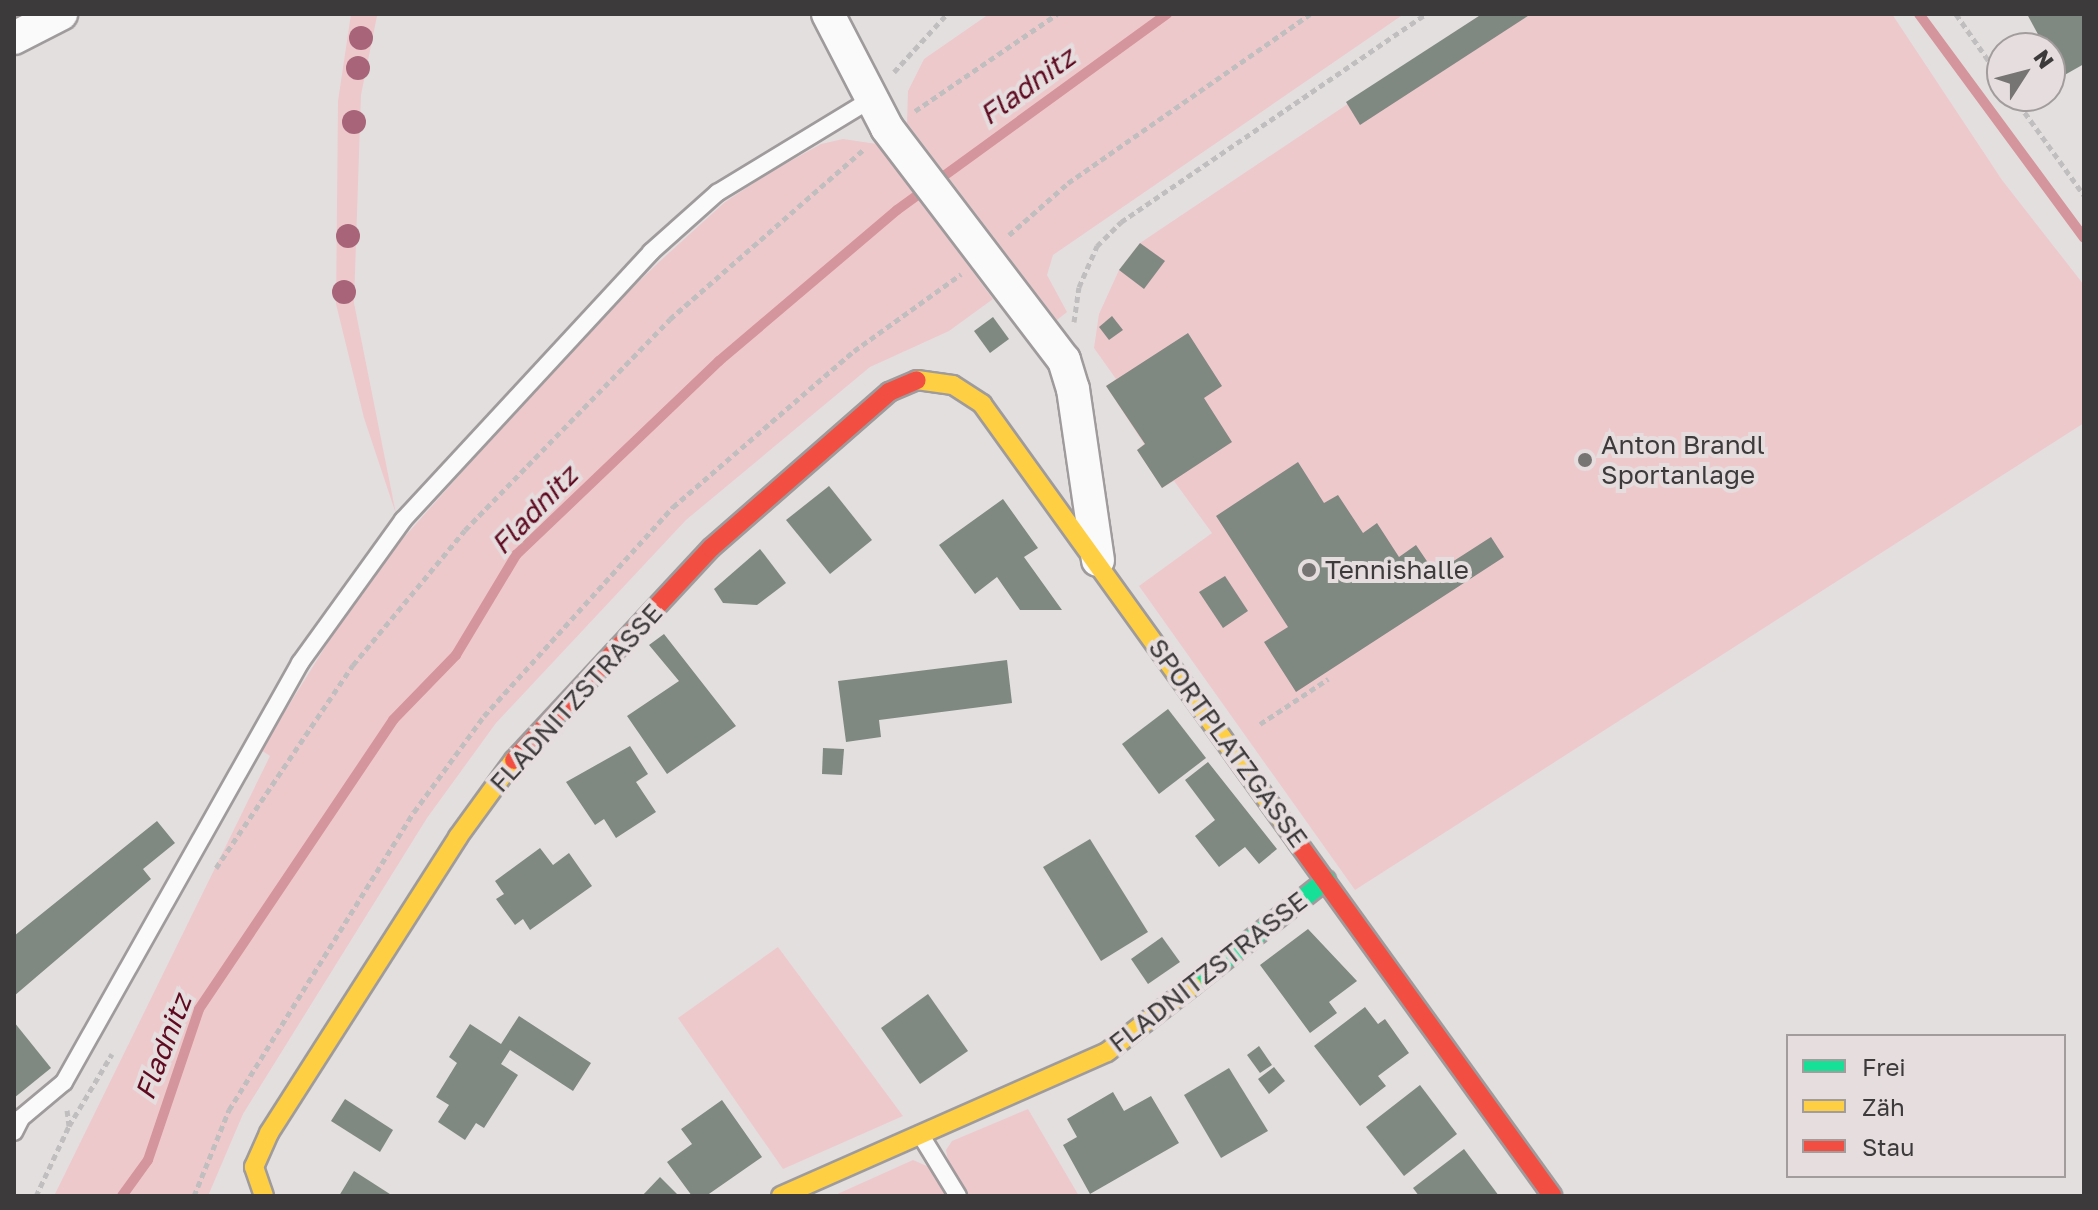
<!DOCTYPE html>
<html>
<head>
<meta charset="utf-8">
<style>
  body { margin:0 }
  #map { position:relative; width:2098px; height:1210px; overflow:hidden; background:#e3dfdf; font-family:"Golos Text",sans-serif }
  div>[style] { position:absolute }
  .green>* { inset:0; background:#eec9cc }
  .stream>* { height:10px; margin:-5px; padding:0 5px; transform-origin:5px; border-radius:5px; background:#d5959c }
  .building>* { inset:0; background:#7f8981 }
  .path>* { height:5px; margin-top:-2.5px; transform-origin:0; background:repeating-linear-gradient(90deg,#c1bebf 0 6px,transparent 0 10px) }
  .roads { filter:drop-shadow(2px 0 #9f9b9c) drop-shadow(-2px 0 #9f9b9c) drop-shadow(0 2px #9f9b9c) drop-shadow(0 -2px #9f9b9c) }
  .lane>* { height:16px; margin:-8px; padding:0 8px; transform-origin:8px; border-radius:8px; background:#fbfafa }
  .street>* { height:32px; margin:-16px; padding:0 16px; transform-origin:16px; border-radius:16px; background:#fbfafa }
  .fast>* { height:18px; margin:-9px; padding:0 9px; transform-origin:9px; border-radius:9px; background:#16e098 }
  .slow>* { height:18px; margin:-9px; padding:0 9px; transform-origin:9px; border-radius:9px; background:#ffcf43 }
  .jam>* { height:18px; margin:-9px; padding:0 9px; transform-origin:9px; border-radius:9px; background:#f24e42 }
  .trees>* { width:24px; height:24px; margin:-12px; border-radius:50%; background:#a8657a }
  .dots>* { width:22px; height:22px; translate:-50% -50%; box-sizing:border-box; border:4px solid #e5ddde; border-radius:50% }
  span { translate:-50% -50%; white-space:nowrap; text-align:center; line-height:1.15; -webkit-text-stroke:8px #e5ddde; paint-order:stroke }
  .poi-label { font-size:26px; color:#3d3a3b }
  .left { translate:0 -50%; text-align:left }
  .street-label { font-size:26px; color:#3d3a3b }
  .water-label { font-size:28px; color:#5e0a21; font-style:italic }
  .frame { position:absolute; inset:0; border:16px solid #3d3a3b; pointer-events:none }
  .legend { position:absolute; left:1786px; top:1034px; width:280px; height:144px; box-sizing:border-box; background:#e5ddde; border:2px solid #a29c9d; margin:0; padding:10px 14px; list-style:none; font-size:24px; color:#3d3a3b }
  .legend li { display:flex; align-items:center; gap:16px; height:40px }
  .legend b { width:40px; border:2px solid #a29c9d }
  .north { position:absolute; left:1986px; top:32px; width:80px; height:80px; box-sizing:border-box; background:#e5ddde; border:2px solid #a29c9d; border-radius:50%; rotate:54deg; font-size:22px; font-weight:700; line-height:32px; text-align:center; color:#3d3a3b }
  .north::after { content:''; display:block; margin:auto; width:28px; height:36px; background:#777474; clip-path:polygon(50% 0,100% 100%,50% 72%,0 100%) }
</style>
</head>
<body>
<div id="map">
  <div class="green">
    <i style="clip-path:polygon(351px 14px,377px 16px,361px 95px,354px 303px,396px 514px,364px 418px,336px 304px,338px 101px)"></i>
    <i style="clip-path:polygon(989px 14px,1404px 14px,1053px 255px,1047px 275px,1067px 312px,1057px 320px,907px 123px,908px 91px,924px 59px)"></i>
    <i style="clip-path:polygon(1482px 14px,1892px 14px,2002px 180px,2084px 285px,2084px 423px,1355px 890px,1139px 586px,1212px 533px,1174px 481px,1162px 488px,1137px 450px,1144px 444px,1106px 386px,1116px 379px,1094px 348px,1099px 314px,1119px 270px,1140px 243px)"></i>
    <i style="clip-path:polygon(843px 139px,877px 144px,993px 299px,949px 331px,870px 367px,686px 520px,496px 723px,427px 818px,243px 1114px,208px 1196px,54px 1196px,270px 756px,261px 750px,368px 578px,580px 339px,659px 262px,725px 202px,769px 173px,821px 144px)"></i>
    <i style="clip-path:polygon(778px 947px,903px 1116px,783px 1169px,678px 1018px)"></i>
    <i style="clip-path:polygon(1028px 1109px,1079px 1196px,969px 1196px,949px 1165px,946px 1150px,952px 1141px)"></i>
    <i style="clip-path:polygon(913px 1160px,929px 1167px,947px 1196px,833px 1196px)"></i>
  </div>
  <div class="stream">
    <i style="left:1919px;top:14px;width:278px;rotate:53.6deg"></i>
    <i style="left:122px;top:1196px;width:44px;rotate:-54.2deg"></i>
    <i style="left:148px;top:1160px;width:159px;rotate:-71.3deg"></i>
    <i style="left:199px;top:1009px;width:348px;rotate:-56.1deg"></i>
    <i style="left:393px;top:720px;width:91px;rotate:-45.9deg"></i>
    <i style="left:456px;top:655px;width:117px;rotate:-59deg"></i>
    <i style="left:516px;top:555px;width:281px;rotate:-43.7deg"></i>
    <i style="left:719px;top:361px;width:233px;rotate:-40.3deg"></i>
    <i style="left:897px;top:210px;width:334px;rotate:-36deg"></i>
  </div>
  <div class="building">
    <i style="clip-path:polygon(1482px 14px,1531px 14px,1360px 125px,1346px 102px)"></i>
    <i style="clip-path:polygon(2027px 14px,2084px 14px,2084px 64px,2061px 77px)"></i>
    <i style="clip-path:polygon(1140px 243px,1165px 261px,1144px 289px,1119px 270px)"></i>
    <i style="clip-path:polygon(1112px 316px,1123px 330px,1109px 340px,1099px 327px)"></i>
    <i style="clip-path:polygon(993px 317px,1009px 339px,990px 353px,974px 331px)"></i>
    <i style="clip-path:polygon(1188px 333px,1222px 386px,1204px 398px,1232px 442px,1162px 488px,1137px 450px,1145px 444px,1106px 386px)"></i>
    <i style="clip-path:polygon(1298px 462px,1324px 503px,1338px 495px,1363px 533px,1377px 523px,1399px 557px,1416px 545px,1435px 573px,1491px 537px,1504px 557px,1296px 692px,1264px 642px,1288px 627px,1216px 516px)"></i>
    <i style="clip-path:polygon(829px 486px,872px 540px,830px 574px,786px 520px)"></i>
    <i style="clip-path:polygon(1003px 499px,1038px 548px,1024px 557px,1062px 610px,1020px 610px,997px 577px,975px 594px,939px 545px)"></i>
    <i style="clip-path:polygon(760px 549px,786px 583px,757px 605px,723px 603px,714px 589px)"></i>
    <i style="clip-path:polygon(1225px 576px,1248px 611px,1223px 628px,1199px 592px)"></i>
    <i style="clip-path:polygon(664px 634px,736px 726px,667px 774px,627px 716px,679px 681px,649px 645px)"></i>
    <i style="clip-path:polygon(1007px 660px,1012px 703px,879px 720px,881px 737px,846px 742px,838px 681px)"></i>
    <i style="clip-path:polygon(1168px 709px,1206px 758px,1159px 794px,1122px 744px)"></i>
    <i style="clip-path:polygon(630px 746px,648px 774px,636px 782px,656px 812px,616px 838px,604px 819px,595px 825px,566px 782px)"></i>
    <i style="clip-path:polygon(823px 748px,844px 749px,842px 775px,822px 774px)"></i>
    <i style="clip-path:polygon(1208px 762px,1277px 849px,1259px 864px,1245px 847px,1219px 867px,1195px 836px,1215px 820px,1185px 780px)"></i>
    <i style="clip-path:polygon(157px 821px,175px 843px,143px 869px,151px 879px,14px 996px,14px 936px)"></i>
    <i style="clip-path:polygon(1090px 839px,1148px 932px,1101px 961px,1043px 867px)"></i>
    <i style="clip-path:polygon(540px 848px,553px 865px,569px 853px,592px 886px,530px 930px,523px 919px,515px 925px,496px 899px,504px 894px,495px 881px)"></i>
    <i style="clip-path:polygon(1308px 929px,1357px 981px,1329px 1002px,1337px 1013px,1310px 1033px,1260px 965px)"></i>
    <i style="clip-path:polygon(1162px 937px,1180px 962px,1148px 984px,1131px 959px)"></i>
    <i style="clip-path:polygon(928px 994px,968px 1051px,920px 1084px,881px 1028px)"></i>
    <i style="clip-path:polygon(1365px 1007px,1378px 1024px,1385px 1019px,1409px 1053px,1378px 1076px,1386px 1086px,1360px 1106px,1314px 1046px)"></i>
    <i style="clip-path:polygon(519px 1016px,591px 1063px,573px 1091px,510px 1050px,501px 1064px,518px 1075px,484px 1128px,476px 1123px,465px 1140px,438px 1122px,449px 1105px,436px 1097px,457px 1063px,449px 1057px,470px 1024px,501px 1044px)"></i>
    <i style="clip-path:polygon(14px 1022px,51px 1068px,14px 1098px)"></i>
    <i style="clip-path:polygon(1259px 1046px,1272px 1065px,1260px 1073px,1247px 1055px)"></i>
    <i style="clip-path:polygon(1274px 1067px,1285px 1081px,1269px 1094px,1258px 1079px)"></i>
    <i style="clip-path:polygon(1229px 1068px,1268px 1131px,1221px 1158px,1184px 1095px)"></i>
    <i style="clip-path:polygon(1420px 1085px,1457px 1134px,1404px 1176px,1366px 1127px)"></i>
    <i style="clip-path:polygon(1113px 1092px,1124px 1111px,1151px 1096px,1179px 1143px,1090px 1194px,1063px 1145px,1077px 1137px,1067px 1119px)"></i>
    <i style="clip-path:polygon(345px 1099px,393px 1130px,380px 1152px,331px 1121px)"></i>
    <i style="clip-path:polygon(722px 1100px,762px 1157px,706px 1196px,692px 1196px,667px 1162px,692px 1144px,681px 1129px)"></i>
    <i style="clip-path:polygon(1464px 1149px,1499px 1196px,1419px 1196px,1413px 1188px)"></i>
    <i style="clip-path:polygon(354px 1171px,393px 1196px,339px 1196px)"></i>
    <i style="clip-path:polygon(660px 1177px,679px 1196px,642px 1196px)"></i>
  </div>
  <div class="path">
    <i style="left:1956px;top:14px;width:80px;rotate:55.1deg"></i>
    <i style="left:894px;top:72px;width:79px;rotate:-47.6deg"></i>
    <i style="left:2013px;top:96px;width:122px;rotate:54.4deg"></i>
    <i style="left:915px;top:111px;width:172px;rotate:-34.3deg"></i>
    <i style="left:1009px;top:235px;width:79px;rotate:-41.4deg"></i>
    <i style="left:1068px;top:183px;width:295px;rotate:-34.9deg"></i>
    <i style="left:1074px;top:322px;width:35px;rotate:-82deg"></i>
    <i style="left:1079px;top:287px;width:45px;rotate:-66.3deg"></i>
    <i style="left:1097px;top:246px;width:34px;rotate:-45deg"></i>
    <i style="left:1121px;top:222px;width:369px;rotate:-34.3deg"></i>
    <i style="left:1260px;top:724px;width:82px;rotate:-33.5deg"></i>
    <i style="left:216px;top:868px;width:245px;rotate:-56deg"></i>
    <i style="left:353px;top:665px;width:175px;rotate:-50.3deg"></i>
    <i style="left:465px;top:530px;width:294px;rotate:-45.8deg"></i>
    <i style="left:670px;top:319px;width:259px;rotate:-41.2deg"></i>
    <i style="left:69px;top:1126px;width:84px;rotate:-59.2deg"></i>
    <i style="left:36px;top:1196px;width:77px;rotate:-64.8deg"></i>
    <i style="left:69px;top:1126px;width:16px;rotate:-97deg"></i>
    <i style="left:194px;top:1196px;width:93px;rotate:-67.9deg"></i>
    <i style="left:229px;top:1110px;width:351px;rotate:-58.2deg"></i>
    <i style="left:414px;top:812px;width:119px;rotate:-53.9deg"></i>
    <i style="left:484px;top:716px;width:282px;rotate:-47.9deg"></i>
    <i style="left:673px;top:507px;width:239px;rotate:-40.8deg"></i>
    <i style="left:854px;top:351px;width:132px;rotate:-35.7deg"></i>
  </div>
  <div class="roads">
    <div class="lane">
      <i style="left:14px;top:1132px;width:16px;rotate:-63deg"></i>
      <i style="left:21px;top:1118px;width:56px;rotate:-39.9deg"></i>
      <i style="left:64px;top:1082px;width:481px;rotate:-60.6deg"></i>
      <i style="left:300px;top:663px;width:176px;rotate:-54.2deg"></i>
      <i style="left:403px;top:520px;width:365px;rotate:-47.2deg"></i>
      <i style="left:651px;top:252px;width:89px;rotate:-41.8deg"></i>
      <i style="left:717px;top:193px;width:179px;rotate:-31.3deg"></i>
      <i style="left:920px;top:1134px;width:73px;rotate:58.5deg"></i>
    </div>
    <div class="street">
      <i style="left:828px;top:14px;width:128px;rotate:62.6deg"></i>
      <i style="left:887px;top:128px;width:292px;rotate:52.7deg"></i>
      <i style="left:1064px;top:360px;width:30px;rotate:73deg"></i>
      <i style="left:1073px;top:389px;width:173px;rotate:81.7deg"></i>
      <i style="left:14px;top:38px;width:53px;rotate:-27.1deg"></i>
    </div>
    <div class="fast">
      <i style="left:1192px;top:986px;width:171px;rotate:-38.3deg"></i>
    </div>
    <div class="slow">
      <i style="left:917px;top:380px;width:36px;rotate:8deg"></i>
      <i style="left:953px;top:385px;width:35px;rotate:33deg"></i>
      <i style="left:982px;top:404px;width:541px;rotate:54.25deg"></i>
      <i style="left:264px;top:1196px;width:31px;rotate:-109deg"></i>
      <i style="left:254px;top:1167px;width:37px;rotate:-66deg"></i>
      <i style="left:269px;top:1133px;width:351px;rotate:-57.4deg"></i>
      <i style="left:458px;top:837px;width:95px;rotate:-54deg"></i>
      <i style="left:781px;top:1196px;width:356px;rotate:-23.8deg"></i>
      <i style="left:1107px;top:1052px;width:108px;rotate:-37.8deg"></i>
    </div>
    <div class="jam">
      <i style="left:514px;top:760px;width:289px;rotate:-47.1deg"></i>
      <i style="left:711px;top:548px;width:237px;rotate:-41.2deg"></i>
      <i style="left:889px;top:392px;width:30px;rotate:-23deg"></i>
      <i style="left:1298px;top:843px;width:435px;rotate:54.2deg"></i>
    </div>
  </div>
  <div class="trees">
    <i style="left:361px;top:38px"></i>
    <i style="left:358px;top:68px"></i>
    <i style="left:354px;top:122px"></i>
    <i style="left:348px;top:236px"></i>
    <i style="left:344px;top:292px"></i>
  </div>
  <div class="dots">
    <i style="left:1585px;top:460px;background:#777474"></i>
    <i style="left:1309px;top:570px;background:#777474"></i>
  </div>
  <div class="poi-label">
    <span class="left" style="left:1601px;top:460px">Anton Brandl<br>Sportanlage</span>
    <span class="left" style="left:1325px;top:570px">Tennishalle</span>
  </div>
  <div class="street-label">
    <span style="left:576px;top:698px;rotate:-48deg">FLADNITZSTRASSE</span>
    <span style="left:1228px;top:743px;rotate:54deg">SPORTPLATZGASSE</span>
    <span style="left:1208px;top:972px;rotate:-38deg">FLADNITZSTRASSE</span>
  </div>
  <div class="water-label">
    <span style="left:1027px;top:86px;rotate:-36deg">Fladnitz</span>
    <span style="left:534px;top:510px;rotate:-46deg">Fladnitz</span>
    <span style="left:163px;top:1047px;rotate:-69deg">Fladnitz</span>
  </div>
  <div class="frame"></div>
  <ul class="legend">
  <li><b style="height:10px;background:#16e098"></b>Frei</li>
  <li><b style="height:10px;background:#ffcf43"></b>Zäh</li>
  <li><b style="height:10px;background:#f24e42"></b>Stau</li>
  </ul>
  <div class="north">N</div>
</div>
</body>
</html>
